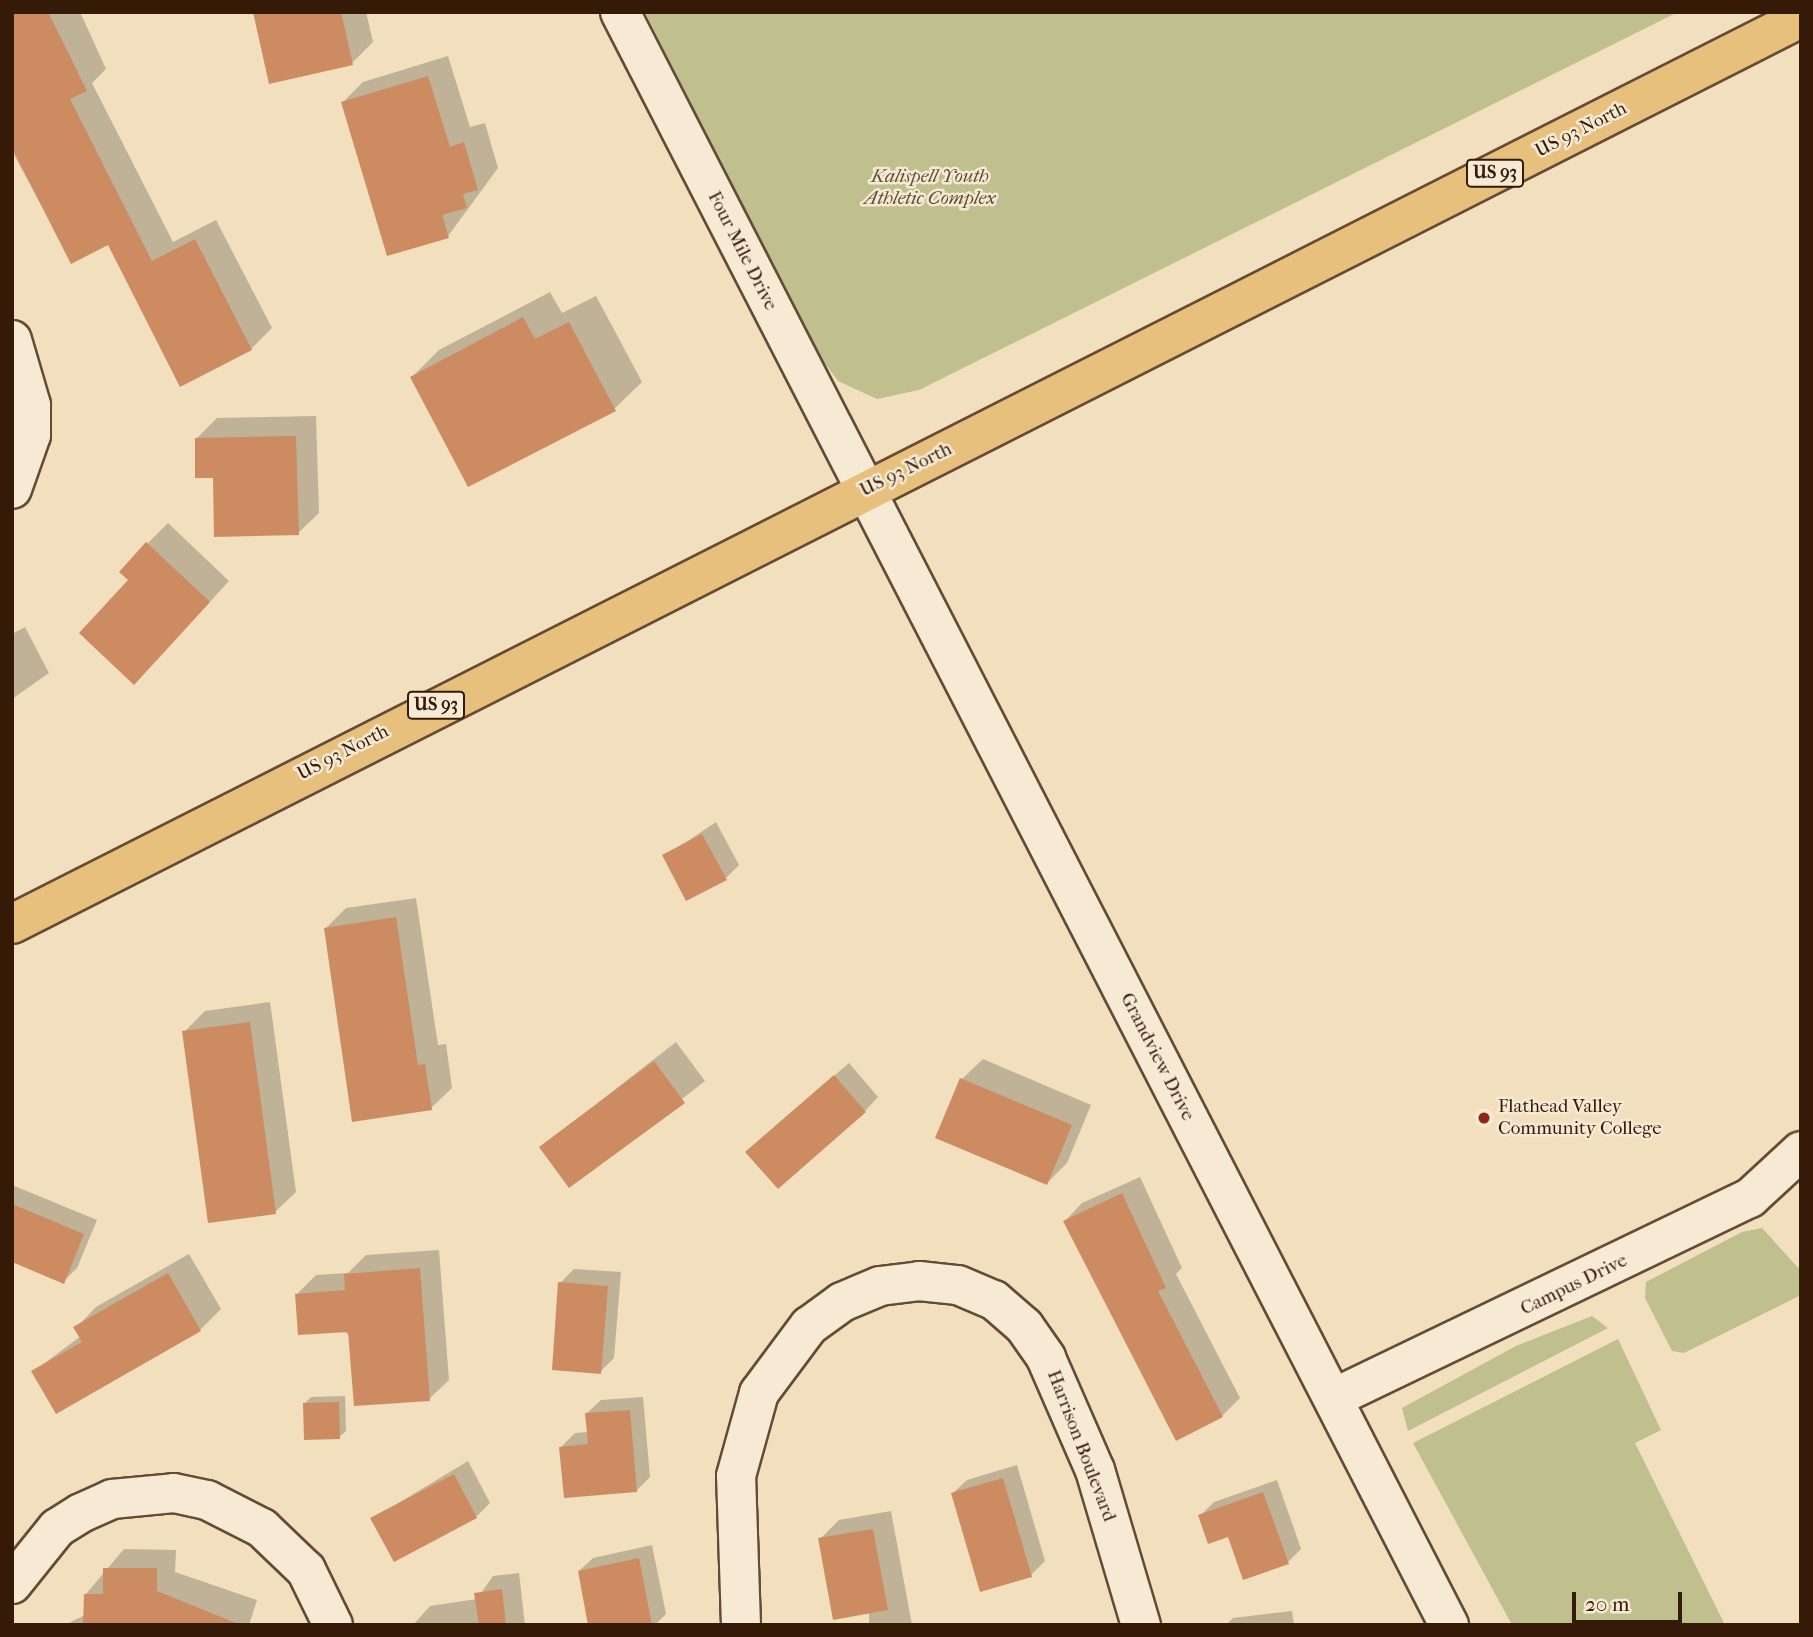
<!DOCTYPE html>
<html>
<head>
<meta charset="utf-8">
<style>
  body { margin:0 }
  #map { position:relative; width:1813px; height:1637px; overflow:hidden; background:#f1dfbd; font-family:"IM FELL French Canon",serif }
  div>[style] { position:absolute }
  .green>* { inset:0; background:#bfc08e }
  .shadow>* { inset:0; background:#0003 }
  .building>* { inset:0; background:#cd8b62 }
  .roads { filter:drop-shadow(2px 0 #654b35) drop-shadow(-2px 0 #654b35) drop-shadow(0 2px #654b35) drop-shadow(0 -2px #654b35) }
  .minor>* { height:38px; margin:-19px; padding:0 19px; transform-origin:19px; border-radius:19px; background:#f6ead4 }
  .major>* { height:38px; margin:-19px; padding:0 19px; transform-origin:19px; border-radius:19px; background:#e8c07e }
  .dots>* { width:19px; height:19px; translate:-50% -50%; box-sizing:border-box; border:4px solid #f6ead4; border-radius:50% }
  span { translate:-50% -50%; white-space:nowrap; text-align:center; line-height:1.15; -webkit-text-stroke:5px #f6ead4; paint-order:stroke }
  .shield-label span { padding:2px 5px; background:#f6ead4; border:2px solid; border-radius:5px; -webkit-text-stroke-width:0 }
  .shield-label { font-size:18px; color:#361a08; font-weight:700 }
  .street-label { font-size:19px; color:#361a08 }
  .park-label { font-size:19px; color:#5f4c30; font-style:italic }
  .poi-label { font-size:19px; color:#361a08 }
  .left { translate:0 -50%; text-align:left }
  .frame { position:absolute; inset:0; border:14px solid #361a08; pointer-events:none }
  .scale { position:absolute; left:1572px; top:1592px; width:110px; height:32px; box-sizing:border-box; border:4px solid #361a08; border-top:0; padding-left:9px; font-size:21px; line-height:24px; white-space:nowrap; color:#361a08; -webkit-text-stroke:5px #f6ead4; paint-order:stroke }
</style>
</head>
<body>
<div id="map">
  <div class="green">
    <i style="clip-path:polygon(645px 12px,1678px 12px,919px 390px,877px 399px,838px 381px,815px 350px)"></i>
    <i style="clip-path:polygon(1762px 1228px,1801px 1271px,1801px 1295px,1684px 1353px,1672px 1351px,1645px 1298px,1646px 1282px,1742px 1232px)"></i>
    <i style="clip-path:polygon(1592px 1316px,1608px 1328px,1408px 1431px,1402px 1408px,1516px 1346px)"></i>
    <i style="clip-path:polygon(1618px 1339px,1661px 1430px,1635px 1443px,1725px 1625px,1512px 1625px,1413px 1443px)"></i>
  </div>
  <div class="shadow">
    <i style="clip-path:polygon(12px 12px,80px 12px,106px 69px,92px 83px,173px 242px,216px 220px,272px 328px,251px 349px,181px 385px,109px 243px,72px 262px,12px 151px)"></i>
    <i style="clip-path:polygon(254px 12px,366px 12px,373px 42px,352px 63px)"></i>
    <i style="clip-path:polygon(448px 56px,470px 127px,485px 123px,498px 168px,448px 236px,343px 102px,363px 82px)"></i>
    <i style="clip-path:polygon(550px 292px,562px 313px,596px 296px,642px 382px,614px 409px,412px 377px,439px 350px)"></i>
    <i style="clip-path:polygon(316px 416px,319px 513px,298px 533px,215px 476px,196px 439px,217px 418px)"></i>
    <i style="clip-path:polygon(168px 523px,229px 581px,155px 662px,130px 580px,147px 544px)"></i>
    <i style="clip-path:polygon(25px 627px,49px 673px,12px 699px,12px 634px)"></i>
    <i style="clip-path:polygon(716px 822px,739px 865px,726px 878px,665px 856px)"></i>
    <i style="clip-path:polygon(416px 898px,438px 1045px,446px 1044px,452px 1088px,431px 1108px,326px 928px,346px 908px)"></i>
    <i style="clip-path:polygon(270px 1002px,296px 1192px,275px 1212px,184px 1032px,205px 1011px)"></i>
    <i style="clip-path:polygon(676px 1042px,705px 1081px,570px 1186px,541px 1147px)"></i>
    <i style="clip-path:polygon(983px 1059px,1091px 1105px,1067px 1163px,1047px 1183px,962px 1079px)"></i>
    <i style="clip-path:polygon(849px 1063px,878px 1097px,865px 1111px,761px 1139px)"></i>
    <i style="clip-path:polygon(1140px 1177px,1182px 1268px,1176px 1274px,1240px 1398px,1222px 1416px,1065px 1221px,1082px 1203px)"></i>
    <i style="clip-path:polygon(12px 1185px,97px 1220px,77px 1268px,63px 1282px,12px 1260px)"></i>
    <i style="clip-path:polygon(439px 1250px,449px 1380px,429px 1399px,297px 1294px,316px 1275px,348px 1273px,366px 1255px)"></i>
    <i style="clip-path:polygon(189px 1254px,221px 1309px,200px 1330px,34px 1371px,81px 1336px,76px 1328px,96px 1307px)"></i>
    <i style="clip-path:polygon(574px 1269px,621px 1272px,614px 1358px,600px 1372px,560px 1283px)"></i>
    <i style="clip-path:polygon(345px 1396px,346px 1431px,339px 1437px,305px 1403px,311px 1397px)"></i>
    <i style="clip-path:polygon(643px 1397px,650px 1477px,636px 1491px,561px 1447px,575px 1433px,588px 1432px,587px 1413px,601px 1400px)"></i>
    <i style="clip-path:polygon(468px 1461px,490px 1503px,476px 1517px,372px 1519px)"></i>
    <i style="clip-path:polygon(1017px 1465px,1045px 1561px,1031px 1575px,953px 1493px,967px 1480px)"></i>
    <i style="clip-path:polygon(1277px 1480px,1301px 1549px,1288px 1562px,1200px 1516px,1214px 1502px)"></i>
    <i style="clip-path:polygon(891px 1511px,912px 1625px,869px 1625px,869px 1612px,820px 1539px,839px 1520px)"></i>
    <i style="clip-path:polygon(652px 1545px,666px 1614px,655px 1625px,590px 1625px,579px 1571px,593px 1558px)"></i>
    <i style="clip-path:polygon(124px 1549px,176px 1550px,175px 1572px,257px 1600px,249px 1625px,65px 1625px,85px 1615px,86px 1594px)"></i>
    <i style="clip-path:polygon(519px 1573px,525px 1625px,413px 1625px,430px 1606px,477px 1599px,493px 1576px)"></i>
    <i style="clip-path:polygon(1292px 1611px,1294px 1625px,1226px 1625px,1233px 1618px)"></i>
  </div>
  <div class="building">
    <i style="clip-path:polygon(12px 12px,48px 12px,87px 91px,70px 99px,152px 261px,195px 239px,252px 350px,180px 387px,108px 245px,71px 264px,12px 148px)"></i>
    <i style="clip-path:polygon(253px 12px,341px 12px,353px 65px,269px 84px)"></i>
    <i style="clip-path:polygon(428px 76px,450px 147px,464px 142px,478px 190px,463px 194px,467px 208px,442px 215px,449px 238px,387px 256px,341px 102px)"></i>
    <i style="clip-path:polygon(523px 317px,535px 339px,569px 322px,616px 411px,468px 487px,410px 377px)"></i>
    <i style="clip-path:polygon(296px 436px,299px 535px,214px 537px,213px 478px,195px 478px,195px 438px)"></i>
    <i style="clip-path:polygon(146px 542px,210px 602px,134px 685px,79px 633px,128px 580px,119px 572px)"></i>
    <i style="clip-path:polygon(702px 834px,727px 880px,686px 901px,662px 855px)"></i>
    <i style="clip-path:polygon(396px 917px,418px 1065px,425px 1064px,432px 1110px,352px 1122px,324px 928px)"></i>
    <i style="clip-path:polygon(250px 1022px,276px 1214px,208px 1223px,182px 1031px)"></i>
    <i style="clip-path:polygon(654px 1061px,685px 1103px,569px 1188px,539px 1147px)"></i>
    <i style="clip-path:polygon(834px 1075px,866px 1112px,778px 1189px,745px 1152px)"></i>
    <i style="clip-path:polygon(960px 1078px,1072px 1125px,1047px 1185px,935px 1138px)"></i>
    <i style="clip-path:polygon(1122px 1193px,1166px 1288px,1158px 1291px,1223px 1417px,1176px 1441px,1063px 1221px)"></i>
    <i style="clip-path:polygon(12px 1204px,84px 1234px,64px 1284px,12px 1262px)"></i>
    <i style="clip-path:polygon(420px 1268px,430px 1401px,354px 1406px,348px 1332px,298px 1335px,295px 1294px,345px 1290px,344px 1274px)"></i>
    <i style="clip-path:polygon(168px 1273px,201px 1331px,56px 1414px,31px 1371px,82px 1342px,73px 1327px)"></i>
    <i style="clip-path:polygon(558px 1282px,608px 1286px,601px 1374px,552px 1370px)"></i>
    <i style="clip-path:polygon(339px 1402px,340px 1439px,304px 1440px,303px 1403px)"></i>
    <i style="clip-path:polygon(630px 1410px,637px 1492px,564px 1498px,559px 1447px,588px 1444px,585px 1413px)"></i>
    <i style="clip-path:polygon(454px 1474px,477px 1518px,394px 1562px,370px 1518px)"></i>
    <i style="clip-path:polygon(1003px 1478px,1032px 1577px,980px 1592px,951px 1493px)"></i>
    <i style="clip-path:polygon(1263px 1492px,1289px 1564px,1243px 1580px,1228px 1537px,1208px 1544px,1198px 1515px)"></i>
    <i style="clip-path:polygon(873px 1529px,888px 1610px,833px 1620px,818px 1538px)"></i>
    <i style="clip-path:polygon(639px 1558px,652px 1625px,588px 1625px,578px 1571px)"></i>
    <i style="clip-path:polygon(103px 1568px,157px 1568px,157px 1591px,241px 1625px,83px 1625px,84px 1594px,103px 1594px)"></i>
    <i style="clip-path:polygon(502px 1589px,506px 1625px,479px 1625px,474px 1593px)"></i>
  </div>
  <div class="roads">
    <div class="minor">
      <i style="left:620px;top:12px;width:1814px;rotate:62.8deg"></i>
      <i style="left:12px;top:340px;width:68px;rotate:73.7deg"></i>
      <i style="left:31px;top:405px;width:30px;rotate:90deg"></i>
      <i style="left:31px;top:435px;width:57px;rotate:109.4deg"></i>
      <i style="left:1334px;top:1398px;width:462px;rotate:-25.7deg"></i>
      <i style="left:1750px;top:1198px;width:69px;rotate:-42.7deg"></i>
      <i style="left:12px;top:1584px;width:72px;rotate:-51.2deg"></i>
      <i style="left:57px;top:1528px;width:28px;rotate:-32deg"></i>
      <i style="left:81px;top:1513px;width:34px;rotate:-24deg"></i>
      <i style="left:112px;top:1499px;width:62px;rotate:-5.5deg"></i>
      <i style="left:174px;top:1493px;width:34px;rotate:12deg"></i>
      <i style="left:207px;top:1500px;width:62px;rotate:27deg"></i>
      <i style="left:262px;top:1528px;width:61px;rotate:43.7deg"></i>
      <i style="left:306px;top:1570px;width:61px;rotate:63.9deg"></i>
      <i style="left:741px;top:1625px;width:149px;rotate:-91.9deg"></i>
      <i style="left:736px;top:1476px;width:86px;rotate:-74.5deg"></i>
      <i style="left:759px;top:1393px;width:84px;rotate:-53.3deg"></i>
      <i style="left:809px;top:1326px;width:41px;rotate:-36deg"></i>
      <i style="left:842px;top:1302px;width:41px;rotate:-22.8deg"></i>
      <i style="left:880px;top:1286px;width:39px;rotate:-7deg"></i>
      <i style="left:919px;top:1281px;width:39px;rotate:6deg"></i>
      <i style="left:958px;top:1285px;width:39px;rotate:23deg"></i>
      <i style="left:994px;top:1300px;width:40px;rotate:41deg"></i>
      <i style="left:1024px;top:1326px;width:39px;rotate:55deg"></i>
      <i style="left:1046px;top:1358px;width:122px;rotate:66.4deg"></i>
      <i style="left:1095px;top:1470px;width:162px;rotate:73.5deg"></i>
    </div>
    <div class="major">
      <i style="left:12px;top:924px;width:2005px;rotate:-26.86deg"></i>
    </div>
  </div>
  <div class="dots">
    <i style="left:1484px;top:1118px;background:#8f2418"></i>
  </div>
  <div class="shield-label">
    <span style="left:1495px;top:173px">US 93</span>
    <span style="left:436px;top:705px">US 93</span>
  </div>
  <div class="street-label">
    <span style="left:1581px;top:130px;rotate:-27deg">US 93 North</span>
    <span style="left:742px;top:251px;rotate:63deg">Four Mile Drive</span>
    <span style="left:906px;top:470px;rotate:-26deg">US 93 North</span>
    <span style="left:343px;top:753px;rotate:-27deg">US 93 North</span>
    <span style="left:1157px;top:1057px;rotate:63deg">Grandview Drive</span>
    <span style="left:1574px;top:1285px;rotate:-26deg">Campus Drive</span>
    <span style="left:1081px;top:1446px;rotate:69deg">Harrison Boulevard</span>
  </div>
  <div class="park-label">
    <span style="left:930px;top:188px">Kalispell Youth<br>Athletic Complex</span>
  </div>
  <div class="poi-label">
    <span class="left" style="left:1498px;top:1118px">Flathead Valley<br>Community College</span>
  </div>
  <div class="frame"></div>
  <div class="scale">20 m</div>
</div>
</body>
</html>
